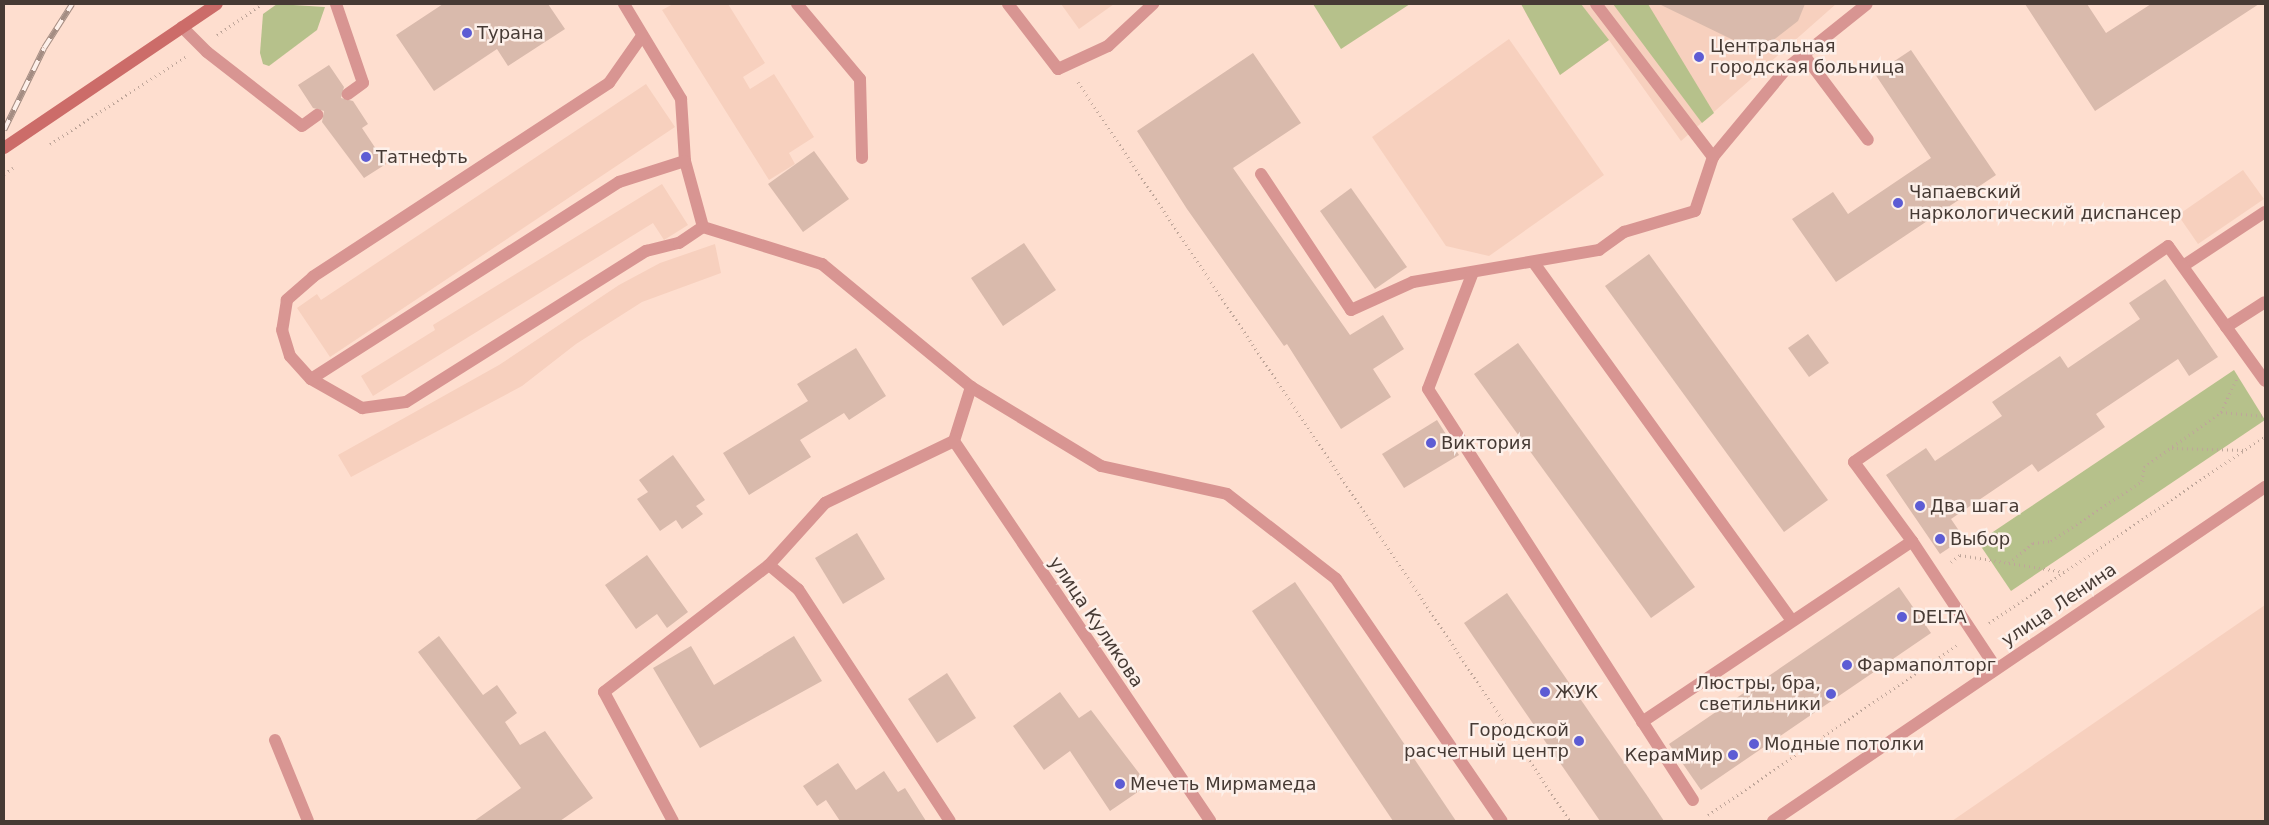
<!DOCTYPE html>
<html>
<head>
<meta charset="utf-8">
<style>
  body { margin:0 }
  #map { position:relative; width:2269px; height:825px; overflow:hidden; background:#fedecf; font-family:"DejaVu Sans",sans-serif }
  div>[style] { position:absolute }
  .built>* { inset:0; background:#f7d0be }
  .green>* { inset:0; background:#b6c18b }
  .building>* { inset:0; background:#d9baac }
  .path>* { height:3px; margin-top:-1.5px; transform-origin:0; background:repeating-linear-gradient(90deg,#bfa69a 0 1px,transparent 0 5px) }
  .service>* { height:12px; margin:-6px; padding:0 6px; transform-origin:6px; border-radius:6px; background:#d89592 }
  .minor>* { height:12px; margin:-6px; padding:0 6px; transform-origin:6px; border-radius:6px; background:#d89592 }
  .tertiary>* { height:12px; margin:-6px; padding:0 6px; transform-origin:6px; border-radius:6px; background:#d89592 }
  .secondary>* { height:12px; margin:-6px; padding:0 6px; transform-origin:6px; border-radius:6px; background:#cc6c69 }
  .rail>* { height:5.5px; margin-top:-2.75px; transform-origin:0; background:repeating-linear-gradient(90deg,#fdf0ea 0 11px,#a48d83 0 22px); box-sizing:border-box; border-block:1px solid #a48d83 }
  .dots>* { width:14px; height:14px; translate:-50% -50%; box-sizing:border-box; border:2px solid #fdf0ea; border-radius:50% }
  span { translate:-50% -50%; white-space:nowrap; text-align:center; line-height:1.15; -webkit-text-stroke:5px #fdf0ea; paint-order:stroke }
  .poi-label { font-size:18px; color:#463a34 }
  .left { translate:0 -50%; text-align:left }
  .right { translate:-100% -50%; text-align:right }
  .street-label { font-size:18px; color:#463a34 }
  .frame { position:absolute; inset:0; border:5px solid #463a34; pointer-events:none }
</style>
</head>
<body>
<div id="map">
  <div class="built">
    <i style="clip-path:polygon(673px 4px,728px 4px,765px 63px,743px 77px,750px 89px,774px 74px,814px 137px,789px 153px,795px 164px,769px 180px,662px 10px)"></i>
    <i style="clip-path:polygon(1061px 4px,1114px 4px,1079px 29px)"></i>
    <i style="clip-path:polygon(1521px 4px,1836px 4px,1681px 141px,1609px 40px,1560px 75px)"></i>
    <i style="clip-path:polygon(1509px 39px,1604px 175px,1489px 256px,1446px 246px,1372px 137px)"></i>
    <i style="clip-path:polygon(646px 84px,675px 127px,330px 357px,297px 308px,317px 294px,321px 300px)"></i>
    <i style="clip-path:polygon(2243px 170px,2264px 199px,2198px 244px,2178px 215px)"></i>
    <i style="clip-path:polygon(662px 184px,688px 225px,664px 240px,653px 223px,373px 396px,361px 376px,435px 330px,433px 325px)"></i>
    <i style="clip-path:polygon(715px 244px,721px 273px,642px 302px,576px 344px,522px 386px,351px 477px,338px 455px,499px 365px,619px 285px,660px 263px)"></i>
    <i style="clip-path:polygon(2265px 605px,2265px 821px,1952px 821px)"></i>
  </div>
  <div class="green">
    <i style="clip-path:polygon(277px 4px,325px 7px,317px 30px,269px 66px,263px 64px,260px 53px,263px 14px)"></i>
    <i style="clip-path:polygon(1313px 4px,1410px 4px,1341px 49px)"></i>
    <i style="clip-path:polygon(1521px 4px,1581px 4px,1609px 40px,1560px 75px)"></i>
    <i style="clip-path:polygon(1613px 4px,1648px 4px,1714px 113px,1702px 123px)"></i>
    <i style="clip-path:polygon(2234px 370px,2265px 420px,2011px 591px,1978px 542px)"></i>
  </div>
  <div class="building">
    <i style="clip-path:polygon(443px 4px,548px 4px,565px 29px,508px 66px,497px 49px,434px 91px,396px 35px)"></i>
    <i style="clip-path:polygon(1659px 4px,1805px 4px,1798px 21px,1758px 52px)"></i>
    <i style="clip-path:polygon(2025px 4px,2087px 4px,2106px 33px,2151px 4px,2259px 4px,2095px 111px)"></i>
    <i style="clip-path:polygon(1911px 50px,1996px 175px,1836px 282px,1792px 219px,1833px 192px,1848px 214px,1931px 158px,1875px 74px)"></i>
    <i style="clip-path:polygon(1253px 53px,1301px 123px,1233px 168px,1350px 335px,1383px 315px,1404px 349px,1373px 369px,1391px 397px,1341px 429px,1287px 344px,1284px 346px,1187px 209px,1137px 131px)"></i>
    <i style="clip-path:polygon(329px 65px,344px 87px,341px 98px,353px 101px,368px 124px,362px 128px,386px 164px,364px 178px,322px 122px,324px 111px,313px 108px,298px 85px)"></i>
    <i style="clip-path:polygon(814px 151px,849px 199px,803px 232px,768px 184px)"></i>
    <i style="clip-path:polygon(1351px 188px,1407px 267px,1375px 289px,1320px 211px)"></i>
    <i style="clip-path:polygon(1024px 243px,1056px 290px,1003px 326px,971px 278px)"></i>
    <i style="clip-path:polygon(1649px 254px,1828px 500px,1784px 532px,1605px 286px)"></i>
    <i style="clip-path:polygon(2165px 279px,2218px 357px,2189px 376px,2178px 359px,2096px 414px,2105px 427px,2038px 472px,2032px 464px,1951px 519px,1964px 538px,1940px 554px,1886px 475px,1926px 448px,1935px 461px,2002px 416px,1992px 402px,2060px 356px,2068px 368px,2140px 319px,2129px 303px)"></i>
    <i style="clip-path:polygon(1808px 334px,1829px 363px,1809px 377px,1788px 348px)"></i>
    <i style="clip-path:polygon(1518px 343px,1695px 587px,1651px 618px,1474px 374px)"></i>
    <i style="clip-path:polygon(856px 348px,886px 396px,849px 420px,844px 413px,800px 440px,811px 457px,749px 495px,723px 453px,808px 401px,797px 384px)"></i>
    <i style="clip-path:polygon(1437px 420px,1459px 455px,1404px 488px,1382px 454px)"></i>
    <i style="clip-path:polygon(673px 455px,705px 500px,696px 506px,703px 514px,682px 529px,676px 520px,660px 531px,637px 499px,648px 492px,639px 480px)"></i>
    <i style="clip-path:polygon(857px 533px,885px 579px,843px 604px,815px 558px)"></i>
    <i style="clip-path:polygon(647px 555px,688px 612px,667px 628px,657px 614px,636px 629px,605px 585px)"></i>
    <i style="clip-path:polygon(1295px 582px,1323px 623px,1456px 821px,1393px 821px,1252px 611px)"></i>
    <i style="clip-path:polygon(1899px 587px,1931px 633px,1701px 790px,1669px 744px)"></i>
    <i style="clip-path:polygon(1507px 593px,1646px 794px,1664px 821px,1600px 821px,1549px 747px,1464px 623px)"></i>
    <i style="clip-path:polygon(439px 636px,483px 695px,497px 685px,517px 713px,505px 722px,520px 745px,545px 731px,593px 798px,560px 821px,474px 821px,521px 788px,418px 652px)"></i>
    <i style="clip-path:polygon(794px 636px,822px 681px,700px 748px,653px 668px,691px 646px,714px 685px)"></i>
    <i style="clip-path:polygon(947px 673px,976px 718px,937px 743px,908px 699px)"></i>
    <i style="clip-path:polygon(1060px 692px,1079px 718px,1091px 710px,1148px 785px,1110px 811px,1070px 751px,1044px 770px,1013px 726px)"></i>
    <i style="clip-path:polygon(838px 763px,856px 790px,884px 771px,898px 792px,905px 788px,926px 821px,840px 821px,826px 800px,817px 806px,803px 786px)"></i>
  </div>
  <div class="path">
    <i style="left:217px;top:35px;width:55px;rotate:-34.6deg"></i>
    <i style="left:1078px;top:82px;width:888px;rotate:56.35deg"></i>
    <i style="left:50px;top:144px;width:161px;rotate:-32.8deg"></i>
    <i style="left:4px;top:174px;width:11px;rotate:-34deg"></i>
    <i style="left:2221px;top:412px;width:38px;rotate:-65deg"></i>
    <i style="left:2172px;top:448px;width:74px;rotate:1.5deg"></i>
    <i style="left:1951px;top:562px;width:11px;rotate:-38deg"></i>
    <i style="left:1960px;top:555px;width:50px;rotate:9.3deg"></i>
    <i style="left:2009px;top:563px;width:31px;rotate:-40deg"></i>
    <i style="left:2033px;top:543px;width:18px;rotate:-6deg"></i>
    <i style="left:2051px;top:541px;width:109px;rotate:-33.4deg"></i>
    <i style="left:2142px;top:481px;width:14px;rotate:-82deg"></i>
    <i style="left:2144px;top:467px;width:95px;rotate:-35.5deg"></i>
    <i style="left:2221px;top:412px;width:44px;rotate:5.2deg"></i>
    <i style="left:2009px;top:563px;width:57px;rotate:9.1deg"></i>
    <i style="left:1989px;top:623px;width:333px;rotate:-34.1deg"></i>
    <i style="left:1708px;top:815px;width:301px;rotate:-34.3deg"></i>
  </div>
  <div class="service">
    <i style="left:336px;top:4px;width:83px;rotate:71.1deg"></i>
    <i style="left:363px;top:83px;width:19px;rotate:144deg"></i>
    <i style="left:624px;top:4px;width:111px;rotate:59deg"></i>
    <i style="left:681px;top:99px;width:62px;rotate:86.3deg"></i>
    <i style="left:685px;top:161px;width:68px;rotate:74.7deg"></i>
    <i style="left:703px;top:227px;width:125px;rotate:17.3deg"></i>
    <i style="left:822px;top:264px;width:193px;rotate:39.5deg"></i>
    <i style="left:971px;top:387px;width:152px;rotate:31.3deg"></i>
    <i style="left:1101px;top:466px;width:129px;rotate:12.5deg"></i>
    <i style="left:1227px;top:494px;width:138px;rotate:37.9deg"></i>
    <i style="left:1336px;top:579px;width:293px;rotate:55.6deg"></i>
    <i style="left:797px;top:4px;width:98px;rotate:50deg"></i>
    <i style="left:860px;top:79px;width:79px;rotate:88.5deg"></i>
    <i style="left:1008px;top:4px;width:82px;rotate:52.4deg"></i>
    <i style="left:1058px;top:69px;width:55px;rotate:-24.7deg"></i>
    <i style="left:1108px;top:46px;width:62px;rotate:-43deg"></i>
    <i style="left:1596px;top:4px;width:193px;rotate:52.6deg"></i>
    <i style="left:182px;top:27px;width:35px;rotate:45deg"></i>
    <i style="left:207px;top:52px;width:120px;rotate:37.9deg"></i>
    <i style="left:302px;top:126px;width:19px;rotate:-36deg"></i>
    <i style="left:642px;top:36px;width:57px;rotate:125.1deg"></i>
    <i style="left:609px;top:83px;width:354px;rotate:146.8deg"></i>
    <i style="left:313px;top:277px;width:35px;rotate:139deg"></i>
    <i style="left:287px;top:300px;width:30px;rotate:99deg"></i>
    <i style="left:282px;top:330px;width:27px;rotate:73deg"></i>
    <i style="left:290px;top:356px;width:31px;rotate:48deg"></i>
    <i style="left:311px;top:379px;width:59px;rotate:29.6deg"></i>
    <i style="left:362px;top:408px;width:44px;rotate:-7.8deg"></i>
    <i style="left:406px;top:402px;width:284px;rotate:-32.2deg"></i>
    <i style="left:646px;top:251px;width:34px;rotate:-14deg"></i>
    <i style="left:679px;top:243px;width:29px;rotate:-34deg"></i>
    <i style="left:1804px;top:55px;width:106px;rotate:53deg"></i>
    <i style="left:1261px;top:174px;width:163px;rotate:56.5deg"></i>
    <i style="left:1351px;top:310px;width:68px;rotate:-24.3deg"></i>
    <i style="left:1413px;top:282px;width:189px;rotate:-9.8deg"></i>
    <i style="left:1599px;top:250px;width:31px;rotate:-36deg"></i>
    <i style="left:1624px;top:232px;width:74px;rotate:-16.5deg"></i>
    <i style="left:1695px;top:211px;width:57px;rotate:-71.6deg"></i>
    <i style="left:1713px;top:157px;width:116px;rotate:-50.3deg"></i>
    <i style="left:1787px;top:68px;width:102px;rotate:-38.7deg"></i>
    <i style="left:1534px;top:263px;width:441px;rotate:54.2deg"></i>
    <i style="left:2183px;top:266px;width:98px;rotate:-33.4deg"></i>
    <i style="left:1473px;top:272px;width:125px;rotate:111deg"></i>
    <i style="left:1428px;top:389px;width:489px;rotate:57.2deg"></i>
    <i style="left:2226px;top:327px;width:46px;rotate:-32.7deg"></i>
    <i style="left:311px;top:379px;width:366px;rotate:-32.6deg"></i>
    <i style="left:619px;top:182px;width:69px;rotate:-17.7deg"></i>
    <i style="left:1912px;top:541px;width:98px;rotate:-126.3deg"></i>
    <i style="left:1854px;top:462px;width:381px;rotate:-34.5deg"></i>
    <i style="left:2168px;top:246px;width:166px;rotate:54.3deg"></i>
    <i style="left:769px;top:565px;width:38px;rotate:40deg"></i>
    <i style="left:798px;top:589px;width:277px;rotate:56.8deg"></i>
    <i style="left:604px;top:692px;width:208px;rotate:-37.6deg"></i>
    <i style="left:769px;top:565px;width:84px;rotate:-47.9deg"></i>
    <i style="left:825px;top:503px;width:143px;rotate:-25.7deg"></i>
    <i style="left:954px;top:441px;width:57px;rotate:-72.5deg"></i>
    <i style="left:1642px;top:722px;width:325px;rotate:-33.8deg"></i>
    <i style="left:1912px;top:541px;width:152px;rotate:56.5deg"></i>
    <i style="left:275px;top:740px;width:87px;rotate:67.8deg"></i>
  </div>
  <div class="minor">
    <i style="left:954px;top:441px;width:458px;rotate:56deg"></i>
    <i style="left:604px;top:692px;width:146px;rotate:61.9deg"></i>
  </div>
  <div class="tertiary">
    <i style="left:1773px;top:821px;width:595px;rotate:-34.17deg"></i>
  </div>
  <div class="secondary">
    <i style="left:4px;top:148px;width:257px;rotate:-34.1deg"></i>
  </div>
  <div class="rail">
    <i style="left:4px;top:130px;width:91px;rotate:-64deg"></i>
    <i style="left:44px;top:48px;width:52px;rotate:-57.5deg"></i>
  </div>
  <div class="dots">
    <i style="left:467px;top:33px;background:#5d5cd4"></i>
    <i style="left:1699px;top:57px;background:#5d5cd4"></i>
    <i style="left:366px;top:157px;background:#5d5cd4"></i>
    <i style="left:1898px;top:203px;background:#5d5cd4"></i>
    <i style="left:1431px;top:443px;background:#5d5cd4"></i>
    <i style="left:1920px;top:506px;background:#5d5cd4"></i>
    <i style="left:1940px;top:539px;background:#5d5cd4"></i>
    <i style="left:1902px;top:617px;background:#5d5cd4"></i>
    <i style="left:1847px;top:665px;background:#5d5cd4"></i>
    <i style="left:1545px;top:692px;background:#5d5cd4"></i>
    <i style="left:1831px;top:694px;background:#5d5cd4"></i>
    <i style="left:1579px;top:741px;background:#5d5cd4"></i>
    <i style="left:1754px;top:744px;background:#5d5cd4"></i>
    <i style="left:1733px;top:755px;background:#5d5cd4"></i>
    <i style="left:1120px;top:784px;background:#5d5cd4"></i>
  </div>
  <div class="poi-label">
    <span class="left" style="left:477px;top:33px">Турана</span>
    <span class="left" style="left:1710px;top:57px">Центральная<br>городская больница</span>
    <span class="left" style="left:376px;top:157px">Татнефть</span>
    <span class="left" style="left:1909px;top:203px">Чапаевский<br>наркологический диспансер</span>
    <span class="left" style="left:1441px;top:443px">Виктория</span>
    <span class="left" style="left:1930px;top:506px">Два шага</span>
    <span class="left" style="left:1950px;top:539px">Выбор</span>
    <span class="left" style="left:1912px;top:617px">DELTA</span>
    <span class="left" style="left:1857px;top:665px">Фармаполторг</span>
    <span class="right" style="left:1821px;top:694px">Люстры, бра,<br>светильники</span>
    <span class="left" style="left:1555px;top:692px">ЖУК</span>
    <span class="right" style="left:1569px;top:741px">Городской<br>расчетный центр</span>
    <span class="left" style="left:1764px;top:744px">Модные потолки</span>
    <span class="right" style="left:1723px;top:755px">КерамМир</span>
    <span class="left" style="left:1130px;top:784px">Мечеть Мирмамеда</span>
  </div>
  <div class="street-label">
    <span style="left:2059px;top:605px;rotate:-34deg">улица Ленина</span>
    <span style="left:1096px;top:622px;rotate:56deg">улица Куликова</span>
  </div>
  <div class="frame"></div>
</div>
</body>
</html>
